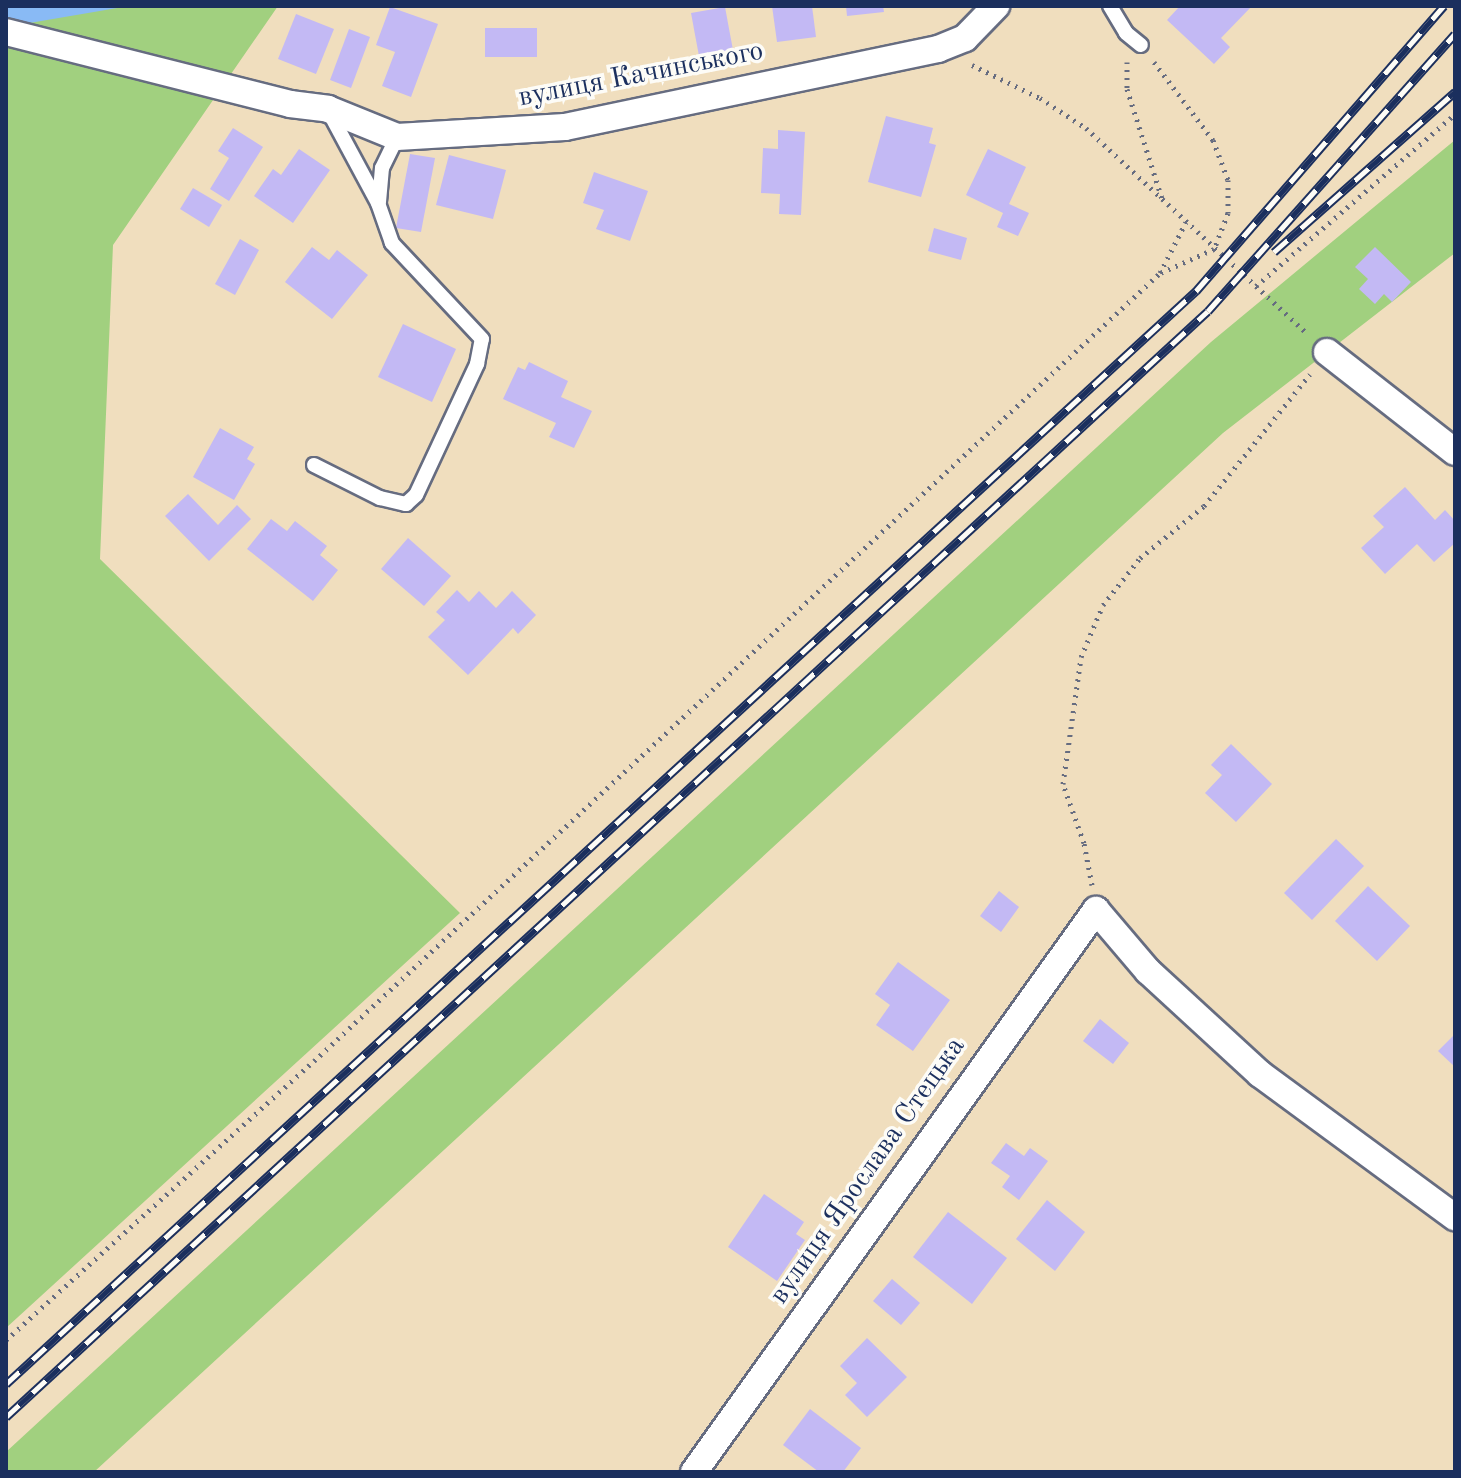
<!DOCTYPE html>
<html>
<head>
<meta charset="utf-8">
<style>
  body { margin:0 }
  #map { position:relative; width:1461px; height:1478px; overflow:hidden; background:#f0debe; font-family:"Old Standard TT",serif }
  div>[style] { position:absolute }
  .green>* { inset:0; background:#a1d07f }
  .water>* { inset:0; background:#89baf5 }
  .building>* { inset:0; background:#c3b9f4 }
  .path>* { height:5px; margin-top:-2.5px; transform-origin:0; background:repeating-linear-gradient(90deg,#666c80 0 2px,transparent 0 8px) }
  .roads { filter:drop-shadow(2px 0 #666c80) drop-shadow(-2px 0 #666c80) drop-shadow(0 2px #666c80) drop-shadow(0 -2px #666c80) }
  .lane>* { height:14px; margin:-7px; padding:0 7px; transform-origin:7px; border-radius:7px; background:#fff }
  .street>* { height:26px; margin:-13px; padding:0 13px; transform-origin:13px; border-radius:13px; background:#fff }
  .rail>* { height:9px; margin-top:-4.5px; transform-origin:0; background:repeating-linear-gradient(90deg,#fdfcf7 0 18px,#1b2f5e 0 36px); box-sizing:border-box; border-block:2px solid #1b2f5e }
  span { translate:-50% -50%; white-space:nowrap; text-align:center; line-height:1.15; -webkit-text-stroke:7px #fdfcf7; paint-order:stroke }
  .street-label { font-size:28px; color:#1b2f5e }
  .frame { position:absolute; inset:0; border:8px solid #1b2f5e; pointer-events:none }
</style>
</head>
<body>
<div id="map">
  <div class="green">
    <i style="clip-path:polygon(6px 6px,278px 6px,113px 245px,100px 559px,460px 913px,6px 1328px)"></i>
    <i style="clip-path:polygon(1455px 140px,1455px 253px,1223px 433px,94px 1472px,6px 1472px,6px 1452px,1211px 342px)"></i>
  </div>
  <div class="water">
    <i style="clip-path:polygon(6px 6px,129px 6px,6px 27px)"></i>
  </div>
  <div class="building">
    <i style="clip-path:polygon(772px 6px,812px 6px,816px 37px,777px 42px)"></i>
    <i style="clip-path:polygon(846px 6px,883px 6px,884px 12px,847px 16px)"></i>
    <i style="clip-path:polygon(1180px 6px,1252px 6px,1221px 38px,1230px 47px,1214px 64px,1167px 20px)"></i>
    <i style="clip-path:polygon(390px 7px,438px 24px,411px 97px,382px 86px,395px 52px,376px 45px)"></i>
    <i style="clip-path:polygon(725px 7px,735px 61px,701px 67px,691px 13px)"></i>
    <i style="clip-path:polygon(296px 14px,334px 29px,316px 74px,278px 59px)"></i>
    <i style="clip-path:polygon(485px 28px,537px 28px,537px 57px,485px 57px)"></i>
    <i style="clip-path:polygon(349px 29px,370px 37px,351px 88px,330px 80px)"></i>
    <i style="clip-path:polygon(886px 116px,933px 128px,929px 143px,936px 145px,921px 197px,868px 182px)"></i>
    <i style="clip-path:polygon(233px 128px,263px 147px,229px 201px,210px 189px,229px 158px,218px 151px)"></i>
    <i style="clip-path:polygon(778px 130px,805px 132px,801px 215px,779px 214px,780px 194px,761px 193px,763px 148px,778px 149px)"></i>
    <i style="clip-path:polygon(299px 149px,330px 170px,293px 223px,254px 196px,273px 169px,281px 175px)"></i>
    <i style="clip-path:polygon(988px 149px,1026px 167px,1009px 204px,1029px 213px,1018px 236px,997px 227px,1003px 213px,966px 195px)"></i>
    <i style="clip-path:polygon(410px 154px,435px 158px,421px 232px,396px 228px)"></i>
    <i style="clip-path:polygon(449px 155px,506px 170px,493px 219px,436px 205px)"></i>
    <i style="clip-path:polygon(594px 172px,648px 191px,630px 241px,596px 229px,604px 210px,583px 203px)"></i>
    <i style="clip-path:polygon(193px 188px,222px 205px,209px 227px,180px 209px)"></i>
    <i style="clip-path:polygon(934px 228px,967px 238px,961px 260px,928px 251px)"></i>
    <i style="clip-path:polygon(240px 239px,259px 250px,235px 295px,215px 284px)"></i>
    <i style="clip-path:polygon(312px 247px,329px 260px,337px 250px,368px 275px,332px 319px,285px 282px)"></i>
    <i style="clip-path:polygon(1375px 247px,1411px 282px,1392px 302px,1384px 294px,1375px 304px,1359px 289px,1368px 279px,1355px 267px)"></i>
    <i style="clip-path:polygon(403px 324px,456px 349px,432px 402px,378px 377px)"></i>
    <i style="clip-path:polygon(529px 362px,568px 381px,561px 397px,592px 411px,574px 448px,549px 437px,556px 423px,503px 399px,518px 367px,525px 370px)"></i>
    <i style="clip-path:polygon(220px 428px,254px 447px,247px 459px,255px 464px,234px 500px,193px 477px)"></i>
    <i style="clip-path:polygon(1405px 487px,1435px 520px,1445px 510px,1455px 521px,1455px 543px,1434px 562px,1417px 544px,1385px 574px,1361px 548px,1384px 527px,1373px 516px)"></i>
    <i style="clip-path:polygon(188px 494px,218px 525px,237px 505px,251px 519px,209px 561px,165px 516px)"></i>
    <i style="clip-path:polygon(271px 519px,287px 531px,295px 521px,327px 546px,320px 555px,338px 570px,313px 601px,247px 549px)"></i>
    <i style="clip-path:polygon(408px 538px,451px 576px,424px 606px,381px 569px)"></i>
    <i style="clip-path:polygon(457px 590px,469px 602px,479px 591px,496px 608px,512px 591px,536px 615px,518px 634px,513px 628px,468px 675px,428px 637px,445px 620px,436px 612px)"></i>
    <i style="clip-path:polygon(1231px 744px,1272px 784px,1236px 822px,1205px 793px,1222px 775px,1211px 765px)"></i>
    <i style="clip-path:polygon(1336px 839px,1364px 866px,1312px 920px,1284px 893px)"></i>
    <i style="clip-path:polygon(1368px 886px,1410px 926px,1377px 961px,1335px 921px)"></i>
    <i style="clip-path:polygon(999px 891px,1019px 907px,1001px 932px,980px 916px)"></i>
    <i style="clip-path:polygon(898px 962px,950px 1000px,913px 1051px,876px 1025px,890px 1005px,875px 994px)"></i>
    <i style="clip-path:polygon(1100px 1019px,1129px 1043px,1113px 1064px,1083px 1041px)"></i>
    <i style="clip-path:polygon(1455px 1034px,1455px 1067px,1438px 1051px)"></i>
    <i style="clip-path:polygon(1006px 1143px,1024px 1156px,1030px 1148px,1048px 1161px,1019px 1200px,1002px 1187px,1010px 1176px,991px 1163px)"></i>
    <i style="clip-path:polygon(764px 1194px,804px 1222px,796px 1234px,805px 1240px,777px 1281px,728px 1247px)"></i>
    <i style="clip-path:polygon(1047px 1200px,1085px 1232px,1055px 1271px,1016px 1239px)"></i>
    <i style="clip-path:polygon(948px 1212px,1007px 1258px,972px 1304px,913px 1257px)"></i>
    <i style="clip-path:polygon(892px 1279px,920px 1303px,901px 1325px,873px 1301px)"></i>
    <i style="clip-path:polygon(867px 1338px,907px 1377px,867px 1417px,845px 1395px,857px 1383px,840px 1366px)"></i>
    <i style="clip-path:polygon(810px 1409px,861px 1448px,843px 1472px,819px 1472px,783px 1445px)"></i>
  </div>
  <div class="path">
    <i style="left:1127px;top:62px;width:27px;rotate:90deg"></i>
    <i style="left:1127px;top:89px;width:115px;rotate:72.3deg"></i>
    <i style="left:1154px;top:62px;width:98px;rotate:52.9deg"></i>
    <i style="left:1213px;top:140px;width:43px;rotate:69.4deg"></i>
    <i style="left:1228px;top:180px;width:33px;rotate:90deg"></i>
    <i style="left:1228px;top:213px;width:39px;rotate:111deg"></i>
    <i style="left:1214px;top:249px;width:59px;rotate:156deg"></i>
    <i style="left:972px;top:65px;width:76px;rotate:25.9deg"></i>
    <i style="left:1040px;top:98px;width:55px;rotate:33.1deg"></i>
    <i style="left:1086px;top:128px;width:303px;rotate:42.9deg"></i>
    <i style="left:1256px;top:286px;width:263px;rotate:-40.8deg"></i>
    <i style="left:1092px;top:885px;width:43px;rotate:-100.8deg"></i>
    <i style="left:1084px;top:843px;width:63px;rotate:-109.6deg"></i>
    <i style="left:1063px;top:784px;width:128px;rotate:-81.9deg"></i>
    <i style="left:1081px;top:657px;width:56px;rotate:-67.1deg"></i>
    <i style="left:1103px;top:605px;width:60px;rotate:-51.8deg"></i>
    <i style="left:1140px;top:558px;width:82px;rotate:-39.1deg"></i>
    <i style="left:1204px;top:506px;width:169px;rotate:-51.2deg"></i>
    <i style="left:6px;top:1340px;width:416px;rotate:-42.2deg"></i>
    <i style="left:314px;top:1061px;width:1156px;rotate:-42.97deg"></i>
    <i style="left:1160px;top:273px;width:57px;rotate:-63deg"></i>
  </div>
  <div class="roads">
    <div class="lane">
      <i style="left:1110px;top:6px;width:31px;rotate:59deg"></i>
      <i style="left:1126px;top:33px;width:19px;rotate:39deg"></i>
      <i style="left:379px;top:202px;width:34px;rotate:-85deg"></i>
      <i style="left:382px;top:168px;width:34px;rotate:-64deg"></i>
      <i style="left:314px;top:465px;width:74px;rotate:26.6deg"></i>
      <i style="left:380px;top:498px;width:27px;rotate:13deg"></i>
      <i style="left:406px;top:504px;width:13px;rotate:-42deg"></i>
      <i style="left:416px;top:495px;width:145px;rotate:-65deg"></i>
      <i style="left:477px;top:364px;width:25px;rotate:-79deg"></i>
      <i style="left:482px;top:339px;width:132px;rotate:-133.2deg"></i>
      <i style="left:392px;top:243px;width:42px;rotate:-109.3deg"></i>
      <i style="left:378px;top:203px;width:106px;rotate:-118.3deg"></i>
    </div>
    <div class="street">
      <i style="left:6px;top:32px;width:293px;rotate:14.2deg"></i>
      <i style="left:290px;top:104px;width:38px;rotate:7deg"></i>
      <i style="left:328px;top:109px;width:74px;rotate:22.1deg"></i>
      <i style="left:397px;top:137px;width:168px;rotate:-3.4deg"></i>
      <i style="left:565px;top:127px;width:381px;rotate:-11.8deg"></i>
      <i style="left:938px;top:49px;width:29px;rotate:-22deg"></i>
      <i style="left:965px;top:38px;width:45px;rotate:-45.9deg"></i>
      <i style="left:1327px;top:352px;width:162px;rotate:38deg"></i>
      <i style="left:694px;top:1472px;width:691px;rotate:-54.42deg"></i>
      <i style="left:1096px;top:910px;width:80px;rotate:49.6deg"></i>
      <i style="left:1148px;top:971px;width:152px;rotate:42.6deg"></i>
      <i style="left:1260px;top:1074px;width:242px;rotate:36.3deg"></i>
    </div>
  </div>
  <div class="rail">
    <i style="left:1274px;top:252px;width:242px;rotate:-41.5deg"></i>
    <i style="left:6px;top:1384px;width:1616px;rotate:-42.57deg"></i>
    <i style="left:1196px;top:291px;width:378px;rotate:-49deg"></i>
    <i style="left:6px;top:1417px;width:1633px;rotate:-42.62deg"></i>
    <i style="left:1208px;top:311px;width:371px;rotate:-48.3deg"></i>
  </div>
  <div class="street-label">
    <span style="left:641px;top:75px;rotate:-11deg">вулиця Качинського</span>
    <span style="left:868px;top:1171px;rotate:-55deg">вулиця Ярослава Стецька</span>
  </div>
  <div class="frame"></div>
</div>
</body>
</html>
